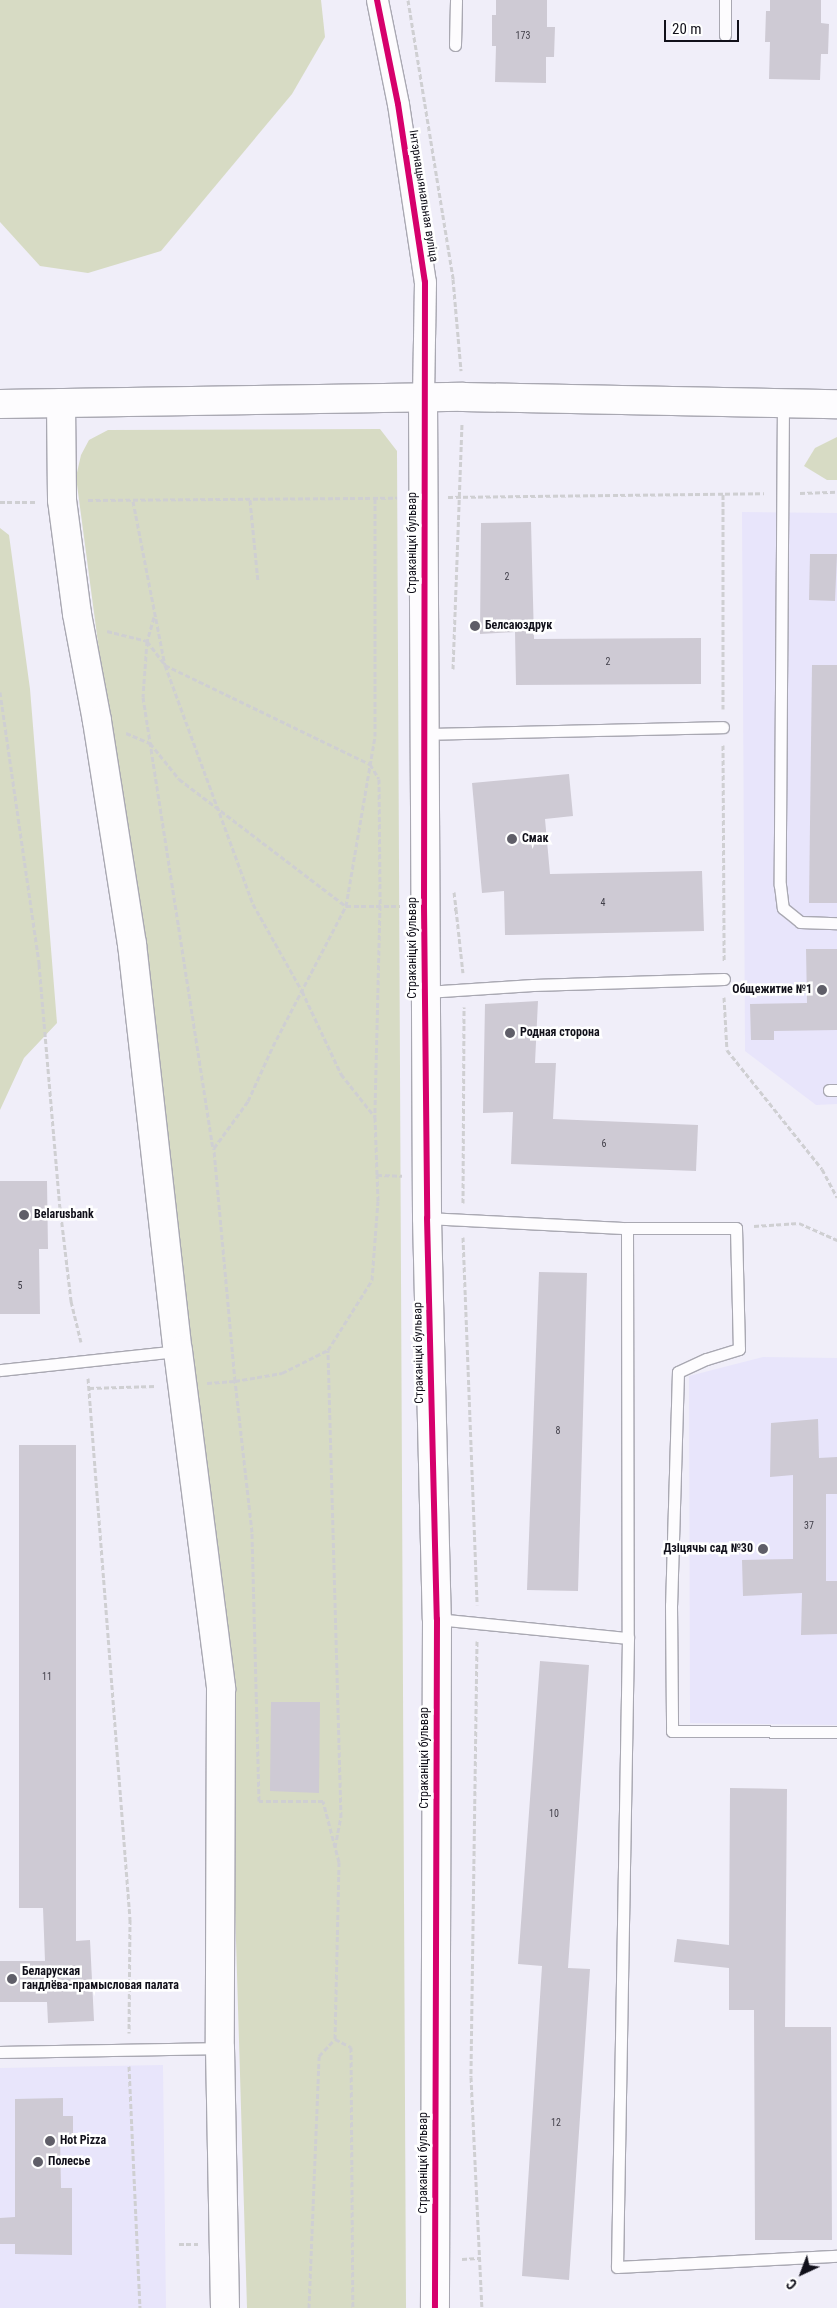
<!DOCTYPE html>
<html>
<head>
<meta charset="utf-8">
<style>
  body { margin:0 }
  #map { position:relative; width:837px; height:2308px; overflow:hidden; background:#f0eef9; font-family:"Roboto Condensed",sans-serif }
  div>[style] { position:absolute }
  .built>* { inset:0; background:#e8e5fb }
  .green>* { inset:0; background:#d7dbc4 }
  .building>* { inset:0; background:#cecad4 }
  .path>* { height:3px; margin-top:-1.5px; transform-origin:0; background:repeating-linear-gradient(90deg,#cfcfd2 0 5px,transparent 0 7.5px) }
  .roads { filter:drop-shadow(1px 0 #a9a8b2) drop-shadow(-1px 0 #a9a8b2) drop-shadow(0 1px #a9a8b2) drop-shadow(0 -1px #a9a8b2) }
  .service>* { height:11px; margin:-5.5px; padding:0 5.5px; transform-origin:5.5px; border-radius:5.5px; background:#fdfcfe }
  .minor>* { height:21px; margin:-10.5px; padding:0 10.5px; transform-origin:10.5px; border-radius:10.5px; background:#fdfcfe }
  .tertiary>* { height:28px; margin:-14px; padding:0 14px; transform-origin:14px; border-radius:14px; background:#fdfcfe }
  .secondary>* { height:28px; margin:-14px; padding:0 14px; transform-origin:14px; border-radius:14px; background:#fdfcfe }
  .cycleway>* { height:6px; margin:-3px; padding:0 3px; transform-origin:3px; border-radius:3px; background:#d6006c }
  .dots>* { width:14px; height:14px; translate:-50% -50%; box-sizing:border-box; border:2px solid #fff; border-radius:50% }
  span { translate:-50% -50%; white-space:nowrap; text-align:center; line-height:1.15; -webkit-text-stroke:5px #fff; paint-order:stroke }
  .number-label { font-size:10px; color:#403e48 }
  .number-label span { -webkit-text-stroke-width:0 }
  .street-label { font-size:12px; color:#11101a }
  .poi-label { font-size:12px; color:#11101a; font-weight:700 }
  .left { translate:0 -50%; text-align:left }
  .right { translate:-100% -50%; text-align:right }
  .north { position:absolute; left:777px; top:2248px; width:50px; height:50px; -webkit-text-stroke:4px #fff; paint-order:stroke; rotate:223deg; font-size:14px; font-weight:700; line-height:20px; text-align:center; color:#11101a }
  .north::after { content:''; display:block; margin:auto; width:18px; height:22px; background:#11101a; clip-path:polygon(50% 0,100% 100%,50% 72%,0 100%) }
  .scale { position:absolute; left:664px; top:20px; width:75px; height:22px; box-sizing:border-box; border:2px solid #11101a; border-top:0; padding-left:6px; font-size:15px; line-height:18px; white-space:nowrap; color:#11101a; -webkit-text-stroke:4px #fff; paint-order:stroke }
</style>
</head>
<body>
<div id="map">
  <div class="built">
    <i style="clip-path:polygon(742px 512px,837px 513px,837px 1104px,816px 1105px,745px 1051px)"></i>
    <i style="clip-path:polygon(763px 1357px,837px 1358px,837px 1725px,690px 1723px,689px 1376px)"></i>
    <i style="clip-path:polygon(163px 2065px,166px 2308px,0 2308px,0 2068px)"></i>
  </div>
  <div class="green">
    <i style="clip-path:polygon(0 0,321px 0,325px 37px,292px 94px,161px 251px,88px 273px,40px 266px,0 222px)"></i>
    <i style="clip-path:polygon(380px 429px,397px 451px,406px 2308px,247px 2308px,226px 1607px,76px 477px,81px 455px,89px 440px,108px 430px)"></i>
    <i style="clip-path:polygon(837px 437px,837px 480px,827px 480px,804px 466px,815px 448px)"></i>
    <i style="clip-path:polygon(0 528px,9px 535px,30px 689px,57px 1023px,24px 1058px,0 1110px)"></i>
  </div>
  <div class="building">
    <i style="clip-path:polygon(496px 0,547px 0,547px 27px,555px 27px,554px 57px,546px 57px,546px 83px,495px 82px,496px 46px,492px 46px,492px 15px,496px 15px)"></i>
    <i style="clip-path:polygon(770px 0,821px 0,821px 23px,829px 24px,828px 54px,821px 54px,820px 80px,769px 79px,770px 42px,765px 42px,766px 11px,770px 11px)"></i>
    <i style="clip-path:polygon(531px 522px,534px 639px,701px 638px,701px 684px,516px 685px,515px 632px,480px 634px,481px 523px)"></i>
    <i style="clip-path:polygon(810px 554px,837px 554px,835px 601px,809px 600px)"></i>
    <i style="clip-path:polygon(812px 665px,837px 665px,837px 903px,809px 903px)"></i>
    <i style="clip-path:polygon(569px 774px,573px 816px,545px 819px,550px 874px,702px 871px,704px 931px,505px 935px,504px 891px,482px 893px,472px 783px)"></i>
    <i style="clip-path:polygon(806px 949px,837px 949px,837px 1030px,774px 1031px,774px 1040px,751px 1040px,750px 1004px,807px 1003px)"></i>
    <i style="clip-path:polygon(538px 1001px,535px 1063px,556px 1063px,553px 1119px,698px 1125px,696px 1171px,511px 1164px,513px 1112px,483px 1113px,485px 1004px)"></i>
    <i style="clip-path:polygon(0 1181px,47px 1181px,48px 1249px,39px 1249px,40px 1314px,0 1314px)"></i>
    <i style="clip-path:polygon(539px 1272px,587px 1273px,578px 1591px,527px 1590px)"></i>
    <i style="clip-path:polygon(818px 1419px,819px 1458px,837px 1457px,837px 1494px,826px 1494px,826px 1581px,837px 1581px,837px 1634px,801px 1635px,802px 1593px,743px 1596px,742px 1560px,793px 1559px,793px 1475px,770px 1477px,771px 1423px)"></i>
    <i style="clip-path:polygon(19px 1445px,76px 1445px,76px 1941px,90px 1940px,94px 2021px,48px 2023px,47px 2002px,0 2002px,0 1961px,45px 1961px,43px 1908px,19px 1908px)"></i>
    <i style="clip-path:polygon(540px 1661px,589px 1665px,568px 1968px,590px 1969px,569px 2280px,522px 2276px,542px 1966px,518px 1964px)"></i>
    <i style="clip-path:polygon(271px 1702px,320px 1702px,319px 1793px,270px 1791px)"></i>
    <i style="clip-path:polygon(730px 1788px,787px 1789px,785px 2027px,831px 2027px,832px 2240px,755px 2240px,754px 2010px,729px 2010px,729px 1968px,674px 1962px,677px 1939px,729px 1945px)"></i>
    <i style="clip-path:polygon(63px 2098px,63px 2116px,73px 2116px,73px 2136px,60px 2136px,61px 2188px,72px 2188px,72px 2255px,15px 2254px,15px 2244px,0 2244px,0 2218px,15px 2217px,15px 2099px)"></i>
  </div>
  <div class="path">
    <i style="left:408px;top:0;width:283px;rotate:80.8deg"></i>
    <i style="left:453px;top:279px;width:92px;rotate:85deg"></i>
    <i style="left:800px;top:493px;width:37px;rotate:-2deg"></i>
    <i style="left:723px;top:494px;width:215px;rotate:90deg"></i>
    <i style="left:448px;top:497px;width:316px;rotate:-0.7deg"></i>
    <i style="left:88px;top:500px;width:309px;rotate:-0.4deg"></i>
    <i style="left:250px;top:500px;width:82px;rotate:84.4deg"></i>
    <i style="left:133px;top:501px;width:167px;rotate:79deg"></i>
    <i style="left:165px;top:665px;width:255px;rotate:69.8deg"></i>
    <i style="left:253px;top:904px;width:100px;rotate:60.6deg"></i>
    <i style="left:302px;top:991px;width:92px;rotate:64.8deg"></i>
    <i style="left:341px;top:1074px;width:55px;rotate:51.7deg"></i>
    <i style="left:375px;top:1117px;width:58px;rotate:88deg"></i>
    <i style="left:0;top:502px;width:37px"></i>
    <i style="left:154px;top:617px;width:25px;rotate:106deg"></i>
    <i style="left:147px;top:641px;width:56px;rotate:94.1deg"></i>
    <i style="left:143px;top:697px;width:455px;rotate:81.2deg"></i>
    <i style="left:107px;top:631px;width:41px;rotate:14deg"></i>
    <i style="left:147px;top:641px;width:30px;rotate:53deg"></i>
    <i style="left:165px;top:665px;width:228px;rotate:25.8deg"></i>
    <i style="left:370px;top:764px;width:17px;rotate:59deg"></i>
    <i style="left:379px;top:779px;width:126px;rotate:89.5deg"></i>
    <i style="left:380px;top:905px;width:212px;rotate:91.4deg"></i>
    <i style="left:453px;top:669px;width:246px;rotate:-87.9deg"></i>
    <i style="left:0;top:692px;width:275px;rotate:81.8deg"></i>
    <i style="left:39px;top:964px;width:244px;rotate:85.1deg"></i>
    <i style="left:60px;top:1207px;width:95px;rotate:83.3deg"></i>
    <i style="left:71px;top:1301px;width:42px;rotate:76.3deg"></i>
    <i style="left:126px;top:733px;width:26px;rotate:23deg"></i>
    <i style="left:150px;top:743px;width:46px;rotate:51.1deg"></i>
    <i style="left:179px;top:779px;width:210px;rotate:37.3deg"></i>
    <i style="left:346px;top:906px;width:54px"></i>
    <i style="left:723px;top:745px;width:216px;rotate:89.7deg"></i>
    <i style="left:454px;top:892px;width:17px;rotate:83deg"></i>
    <i style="left:456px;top:909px;width:2px;rotate:180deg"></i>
    <i style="left:456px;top:909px;width:64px;rotate:83.8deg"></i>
    <i style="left:724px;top:997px;width:53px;rotate:86.8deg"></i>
    <i style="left:727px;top:1050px;width:152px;rotate:51.4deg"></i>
    <i style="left:822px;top:1169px;width:32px;rotate:62deg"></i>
    <i style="left:463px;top:1203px;width:196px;rotate:-89.7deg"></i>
    <i style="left:754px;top:1226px;width:45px;rotate:-3.8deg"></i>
    <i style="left:799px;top:1223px;width:42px;rotate:24.1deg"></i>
    <i style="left:463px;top:1237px;width:368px;rotate:87.8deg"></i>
    <i style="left:88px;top:1378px;width:543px;rotate:85.56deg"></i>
    <i style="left:130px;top:1919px;width:114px;rotate:90.5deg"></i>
    <i style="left:207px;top:1383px;width:28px;rotate:-4deg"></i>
    <i style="left:235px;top:1381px;width:234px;rotate:-95.2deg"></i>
    <i style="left:214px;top:1148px;width:58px;rotate:-54.1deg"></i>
    <i style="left:248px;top:1101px;width:60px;rotate:-65.6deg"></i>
    <i style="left:273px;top:1046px;width:158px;rotate:-62.5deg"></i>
    <i style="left:346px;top:906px;width:172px;rotate:-80.3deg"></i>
    <i style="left:375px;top:736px;width:238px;rotate:-90deg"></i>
    <i style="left:89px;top:1388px;width:67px;rotate:-1.7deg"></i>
    <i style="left:477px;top:1641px;width:436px;rotate:90.8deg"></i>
    <i style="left:471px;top:2077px;width:231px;rotate:87.3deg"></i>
    <i style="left:335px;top:1847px;width:31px;rotate:-79deg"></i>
    <i style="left:341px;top:1817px;width:467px;rotate:-91.6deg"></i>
    <i style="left:328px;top:1350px;width:83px;rotate:-57.8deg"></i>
    <i style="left:372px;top:1280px;width:79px;rotate:-85.7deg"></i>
    <i style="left:378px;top:1201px;width:26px;rotate:-92deg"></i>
    <i style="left:377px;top:1175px;width:25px;rotate:2deg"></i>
    <i style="left:335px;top:2039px;width:18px;rotate:27deg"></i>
    <i style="left:351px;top:2047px;width:261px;rotate:89.6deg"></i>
    <i style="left:129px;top:2066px;width:242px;rotate:87.4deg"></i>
    <i style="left:179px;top:2244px;width:19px"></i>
    <i style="left:462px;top:2259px;width:16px;rotate:-4deg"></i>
    <i style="left:309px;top:2308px;width:252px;rotate:-87.7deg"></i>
    <i style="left:319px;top:2056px;width:23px;rotate:-47deg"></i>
    <i style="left:335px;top:2039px;width:177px;rotate:-88.7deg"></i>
    <i style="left:339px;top:1862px;width:63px;rotate:-104.7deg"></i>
    <i style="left:323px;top:1801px;width:64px;rotate:180deg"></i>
    <i style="left:259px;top:1801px;width:269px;rotate:-91.5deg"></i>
    <i style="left:252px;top:1532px;width:152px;rotate:-96.4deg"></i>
    <i style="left:235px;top:1381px;width:48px;rotate:-9.7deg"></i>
    <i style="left:282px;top:1373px;width:51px;rotate:-26.6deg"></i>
  </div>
  <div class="roads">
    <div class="service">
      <i style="left:725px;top:0;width:35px;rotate:90deg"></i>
      <i style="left:455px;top:45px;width:45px;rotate:-88.7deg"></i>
      <i style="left:783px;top:402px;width:483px;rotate:90.4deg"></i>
      <i style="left:780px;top:885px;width:23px;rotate:83deg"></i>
      <i style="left:783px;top:908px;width:22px;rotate:39deg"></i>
      <i style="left:800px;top:922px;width:37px;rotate:2deg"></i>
      <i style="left:425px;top:734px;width:298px;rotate:-1.3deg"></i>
      <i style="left:426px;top:992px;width:107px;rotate:-3.7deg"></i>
      <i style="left:533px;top:985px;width:191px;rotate:-1.8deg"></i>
      <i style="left:829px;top:1090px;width:8px"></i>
      <i style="left:427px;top:1218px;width:200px;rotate:2.9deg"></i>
      <i style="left:627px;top:1228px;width:410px;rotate:89.9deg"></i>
      <i style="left:628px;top:1638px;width:629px;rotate:91deg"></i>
      <i style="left:617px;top:2267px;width:220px;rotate:-2.9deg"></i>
      <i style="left:627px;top:1228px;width:109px"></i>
      <i style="left:736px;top:1228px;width:121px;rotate:88.6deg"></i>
      <i style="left:739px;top:1349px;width:34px;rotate:163deg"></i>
      <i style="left:706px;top:1359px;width:31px;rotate:155deg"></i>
      <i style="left:678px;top:1372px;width:233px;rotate:91.7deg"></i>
      <i style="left:671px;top:1605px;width:126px;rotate:89.5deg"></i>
      <i style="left:672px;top:1731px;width:165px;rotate:0.3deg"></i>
      <i style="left:0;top:1370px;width:179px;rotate:-6.1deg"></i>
      <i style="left:437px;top:1619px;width:192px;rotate:5.7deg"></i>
      <i style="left:0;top:2052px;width:220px;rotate:-1deg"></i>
    </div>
    <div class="minor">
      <i style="left:377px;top:0;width:106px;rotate:78.6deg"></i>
      <i style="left:398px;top:104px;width:180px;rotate:81.4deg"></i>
      <i style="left:425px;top:282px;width:115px;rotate:91deg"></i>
    </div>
    <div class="tertiary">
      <i style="left:423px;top:397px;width:821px;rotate:89.72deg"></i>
      <i style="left:427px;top:1218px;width:401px;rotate:88.6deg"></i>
      <i style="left:437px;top:1619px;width:689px;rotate:90.17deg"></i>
      <i style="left:61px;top:403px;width:97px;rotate:89.4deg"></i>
      <i style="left:62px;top:500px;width:115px;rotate:82.5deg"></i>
      <i style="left:77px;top:614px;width:109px;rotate:79.4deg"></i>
      <i style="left:97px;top:721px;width:226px;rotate:81.1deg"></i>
      <i style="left:132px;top:944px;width:410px;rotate:83.6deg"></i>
      <i style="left:178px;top:1351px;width:340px;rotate:82.7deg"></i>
      <i style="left:221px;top:1688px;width:360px;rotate:90.2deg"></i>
      <i style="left:220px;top:2048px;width:260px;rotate:88.9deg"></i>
    </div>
    <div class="secondary">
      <i style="left:0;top:404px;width:463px;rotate:-0.9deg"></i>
      <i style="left:463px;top:397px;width:374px;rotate:1.1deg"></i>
    </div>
  </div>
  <div class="cycleway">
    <i style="left:377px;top:0;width:106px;rotate:78.6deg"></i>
    <i style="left:398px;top:104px;width:180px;rotate:81.4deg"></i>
    <i style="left:425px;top:282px;width:624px;rotate:90.09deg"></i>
    <i style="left:424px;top:906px;width:312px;rotate:89.4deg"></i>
    <i style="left:427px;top:1218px;width:401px;rotate:88.6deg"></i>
    <i style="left:437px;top:1619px;width:689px;rotate:90.17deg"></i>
  </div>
  <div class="dots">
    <i style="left:475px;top:626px;background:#5f5e68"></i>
    <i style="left:512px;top:839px;background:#5f5e68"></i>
    <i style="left:822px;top:990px;background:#5f5e68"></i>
    <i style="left:510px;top:1033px;background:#5f5e68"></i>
    <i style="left:24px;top:1215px;background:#5f5e68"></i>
    <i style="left:763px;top:1549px;background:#5f5e68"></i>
    <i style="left:12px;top:1979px;background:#5f5e68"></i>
    <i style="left:50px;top:2141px;background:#5f5e68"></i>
    <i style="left:38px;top:2162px;background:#5f5e68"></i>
  </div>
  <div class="number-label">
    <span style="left:523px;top:36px">173</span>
    <span style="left:507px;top:577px">2</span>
    <span style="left:608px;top:662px">2</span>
    <span style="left:603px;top:903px">4</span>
    <span style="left:604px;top:1144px">6</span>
    <span style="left:20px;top:1286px">5</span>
    <span style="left:558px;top:1431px">8</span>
    <span style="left:809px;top:1526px">37</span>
    <span style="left:47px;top:1677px">11</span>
    <span style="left:554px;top:1814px">10</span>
    <span style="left:556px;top:2123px">12</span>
  </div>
  <div class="street-label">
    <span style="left:423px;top:196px;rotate:81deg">Інтэрнацыянальная вуліца</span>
    <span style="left:413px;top:543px;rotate:-90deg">Страканіцкі бульвар</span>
    <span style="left:413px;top:948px;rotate:-90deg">Страканіцкі бульвар</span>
    <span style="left:419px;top:1353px;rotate:-91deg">Страканіцкі бульвар</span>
    <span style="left:425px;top:1758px;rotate:-90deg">Страканіцкі бульвар</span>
    <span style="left:424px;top:2163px;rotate:-90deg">Страканіцкі бульвар</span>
  </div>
  <div class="poi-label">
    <span class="left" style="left:485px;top:626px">Белсаюздрук</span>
    <span class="left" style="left:522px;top:839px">Смак</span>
    <span class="right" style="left:812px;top:990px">Общежитие №1</span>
    <span class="left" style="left:520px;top:1033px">Родная сторона</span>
    <span class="left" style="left:34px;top:1215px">Belarusbank</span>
    <span class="right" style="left:753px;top:1549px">Дзіцячы сад №30</span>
    <span class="left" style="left:22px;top:1979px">Беларуская<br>гандлёва-прамысловая палата</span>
    <span class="left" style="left:60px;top:2141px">Hot Pizza</span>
    <span class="left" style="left:48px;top:2162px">Полесье</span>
  </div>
  <div class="north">С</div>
  <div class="scale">20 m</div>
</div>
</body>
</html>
